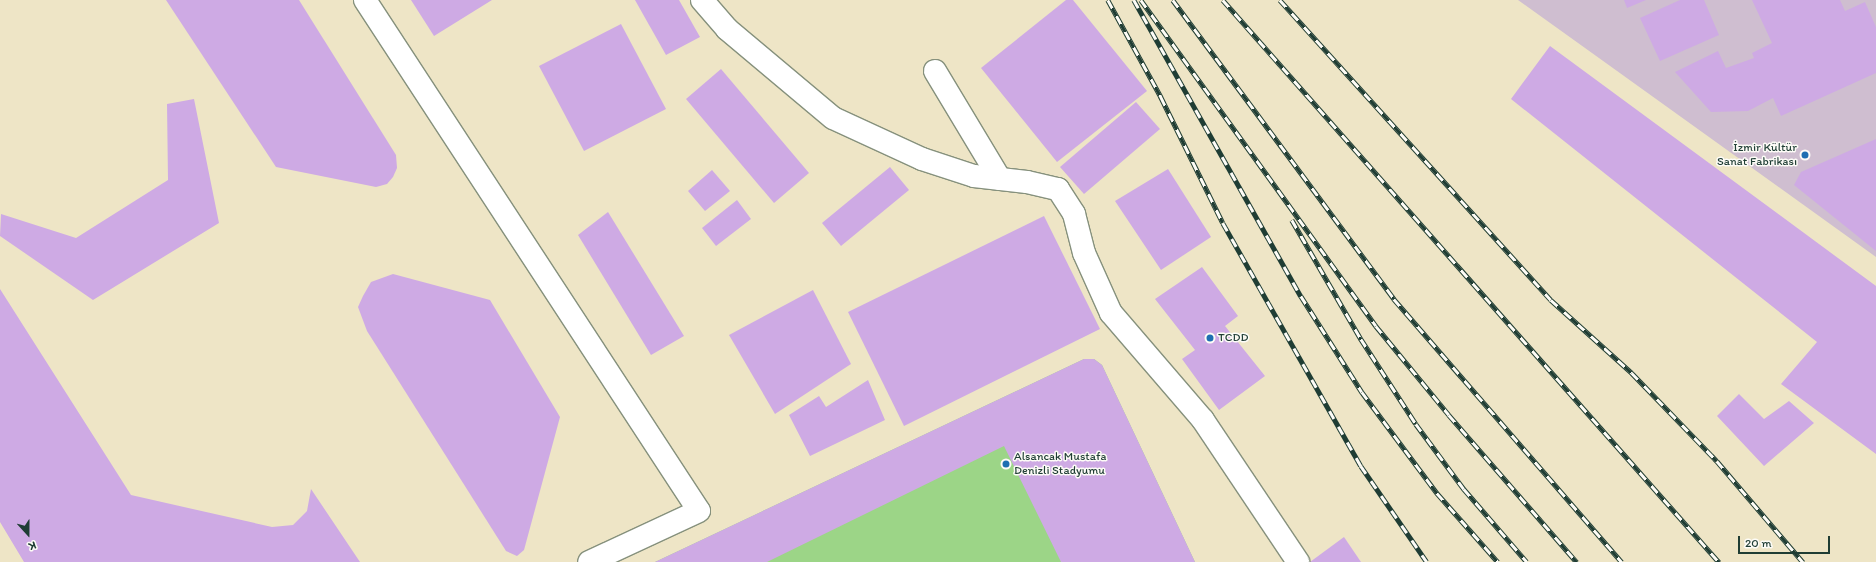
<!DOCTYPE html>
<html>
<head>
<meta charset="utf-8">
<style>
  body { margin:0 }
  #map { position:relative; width:1876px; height:562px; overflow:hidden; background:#eee5c6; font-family:Itim,sans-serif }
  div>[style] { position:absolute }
  .industrial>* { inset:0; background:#cfbed0 }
  .green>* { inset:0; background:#9cd587 }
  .building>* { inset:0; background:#ceaae4 }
  .roads { filter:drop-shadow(1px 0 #86917d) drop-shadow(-1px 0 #86917d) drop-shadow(0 1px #86917d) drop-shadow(0 -1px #86917d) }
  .minor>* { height:22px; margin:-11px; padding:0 11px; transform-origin:11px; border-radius:11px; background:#fff }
  .rail>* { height:4.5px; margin-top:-2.25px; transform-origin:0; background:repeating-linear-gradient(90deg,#fdfcf7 0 9px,#1f3d34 0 18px); box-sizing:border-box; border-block:1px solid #1f3d34 }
  .dots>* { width:11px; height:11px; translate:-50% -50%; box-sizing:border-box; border:2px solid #fdfcf7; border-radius:50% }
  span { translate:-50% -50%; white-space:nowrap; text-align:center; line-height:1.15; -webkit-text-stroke:3px #fdfcf7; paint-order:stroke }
  .poi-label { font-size:12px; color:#1f3d34 }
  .right { translate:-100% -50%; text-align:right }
  .left { translate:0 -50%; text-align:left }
  .north { position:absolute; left:8px; top:514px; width:40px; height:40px; -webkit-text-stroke:3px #fdfcf7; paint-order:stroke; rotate:159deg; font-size:11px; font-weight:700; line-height:16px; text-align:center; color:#1f3d34 }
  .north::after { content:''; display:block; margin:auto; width:14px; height:18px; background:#1f3d34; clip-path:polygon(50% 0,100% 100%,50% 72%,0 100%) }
  .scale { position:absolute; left:1738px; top:536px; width:92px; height:18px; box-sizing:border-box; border:2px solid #1f3d34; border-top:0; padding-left:5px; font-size:12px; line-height:14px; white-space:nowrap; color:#1f3d34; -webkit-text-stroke:3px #fdfcf7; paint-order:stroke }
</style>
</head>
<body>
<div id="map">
  <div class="industrial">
    <i style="clip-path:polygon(1518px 0,1876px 0,1876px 257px,1592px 53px)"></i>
  </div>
  <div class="green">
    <i style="clip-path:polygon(1084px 359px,1094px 359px,1102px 365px,1195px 562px,655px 562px)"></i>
  </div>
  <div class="building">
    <i style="clip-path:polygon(166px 0,299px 0,396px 155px,397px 168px,393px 177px,387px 184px,376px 187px,276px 167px)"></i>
    <i style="clip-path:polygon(411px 0,492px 0,434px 36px)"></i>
    <i style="clip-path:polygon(635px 0,679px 0,700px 37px,666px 55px)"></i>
    <i style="clip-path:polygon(1066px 0,1073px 0,1147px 91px,1057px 162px,981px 68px)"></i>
    <i style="clip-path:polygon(1624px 0,1646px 0,1627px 8px)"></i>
    <i style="clip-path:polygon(1680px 0,1704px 0,1719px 35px,1660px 61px,1640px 18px)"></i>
    <i style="clip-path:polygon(1752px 0,1840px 0,1845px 11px,1865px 2px,1876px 27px,1876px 73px,1781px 116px,1773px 98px,1748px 111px,1711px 112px,1675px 72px,1718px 51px,1726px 68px,1754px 58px,1752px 53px,1772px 43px)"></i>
    <i style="clip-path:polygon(621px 24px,666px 109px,584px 151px,539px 66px)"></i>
    <i style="clip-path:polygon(1550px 46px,1876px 286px,1876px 454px,1781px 384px,1817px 342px,1511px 99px)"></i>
    <i style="clip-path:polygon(721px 69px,809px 173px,774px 203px,686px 99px)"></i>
    <i style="clip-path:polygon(194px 99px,219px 223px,93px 300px,0 236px,1px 214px,76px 238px,168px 180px,167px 104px)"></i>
    <i style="clip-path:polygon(1136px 102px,1160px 129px,1084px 194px,1060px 167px)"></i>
    <i style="clip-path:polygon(1876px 139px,1876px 251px,1794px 185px,1801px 172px)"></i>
    <i style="clip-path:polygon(890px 167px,909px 190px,841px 246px,822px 223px)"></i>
    <i style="clip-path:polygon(1168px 169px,1211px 237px,1161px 270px,1115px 201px)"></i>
    <i style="clip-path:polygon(712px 170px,730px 191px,705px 211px,688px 191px)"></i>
    <i style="clip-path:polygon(737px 200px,751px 219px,716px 246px,702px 228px)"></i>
    <i style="clip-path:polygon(608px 212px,684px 336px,651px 355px,578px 235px)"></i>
    <i style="clip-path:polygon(1044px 216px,1100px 329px,904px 426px,848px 312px)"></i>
    <i style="clip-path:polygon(1202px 267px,1238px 316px,1225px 326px,1265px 376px,1219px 410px,1182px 359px,1195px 350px,1155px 299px)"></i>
    <i style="clip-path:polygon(393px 274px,490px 300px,560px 417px,524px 550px,517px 556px,506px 551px,367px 331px,358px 307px,363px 296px,371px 282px)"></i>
    <i style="clip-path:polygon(0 289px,131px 495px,272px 527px,293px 525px,307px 511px,311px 489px,360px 562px,24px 562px,0 522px)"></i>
    <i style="clip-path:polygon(813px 290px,851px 364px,775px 414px,729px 335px)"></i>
    <i style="clip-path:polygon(1084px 359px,1094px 359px,1102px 365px,1195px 562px,1061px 562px,1004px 446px,767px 562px,655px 562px)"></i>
    <i style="clip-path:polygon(868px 380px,885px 420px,810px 456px,789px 415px,819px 396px,826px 407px)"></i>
    <i style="clip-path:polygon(1739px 394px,1764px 419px,1789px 401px,1814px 423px,1764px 466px,1717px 416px)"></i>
    <i style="clip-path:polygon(1344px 537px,1361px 562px,1310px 562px)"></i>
  </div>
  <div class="roads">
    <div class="minor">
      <i style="left:365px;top:0;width:610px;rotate:56.83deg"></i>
      <i style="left:699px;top:511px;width:121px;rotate:155.1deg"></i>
      <i style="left:702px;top:0;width:38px;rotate:49deg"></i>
      <i style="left:727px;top:29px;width:138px;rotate:40deg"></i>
      <i style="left:833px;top:118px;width:98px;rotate:24.7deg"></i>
      <i style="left:922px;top:159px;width:55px;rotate:18.1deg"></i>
      <i style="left:974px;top:176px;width:53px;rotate:6.5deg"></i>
      <i style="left:1027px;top:182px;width:32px;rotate:13deg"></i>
      <i style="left:1058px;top:189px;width:30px;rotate:57deg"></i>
      <i style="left:1074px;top:214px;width:40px;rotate:75.6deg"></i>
      <i style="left:1084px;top:253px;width:66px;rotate:65.8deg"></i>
      <i style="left:1111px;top:313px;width:141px;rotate:49.3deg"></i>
      <i style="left:1203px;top:420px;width:171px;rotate:56.2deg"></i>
      <i style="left:935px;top:71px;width:126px;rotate:59deg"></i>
    </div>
  </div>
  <div class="rail">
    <i style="left:1108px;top:0;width:111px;rotate:61.3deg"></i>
    <i style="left:1161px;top:97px;width:140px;rotate:63.8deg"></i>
    <i style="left:1223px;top:223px;width:279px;rotate:60.4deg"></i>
    <i style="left:1361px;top:466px;width:116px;rotate:55.5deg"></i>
    <i style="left:1134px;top:0;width:340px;rotate:60.6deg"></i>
    <i style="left:1301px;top:296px;width:114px;rotate:57.6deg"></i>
    <i style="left:1362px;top:392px;width:126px;rotate:53.4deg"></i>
    <i style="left:1437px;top:493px;width:92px;rotate:48.5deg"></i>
    <i style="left:1141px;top:0;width:402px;rotate:54.2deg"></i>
    <i style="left:1376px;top:326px;width:115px;rotate:50.6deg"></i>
    <i style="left:1449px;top:415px;width:195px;rotate:49deg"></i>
    <i style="left:1173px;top:0;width:372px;rotate:53.5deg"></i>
    <i style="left:1394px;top:299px;width:348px;rotate:49.1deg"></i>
    <i style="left:1223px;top:0;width:750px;rotate:48.57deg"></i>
    <i style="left:1280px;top:0;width:404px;rotate:47.9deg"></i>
    <i style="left:1551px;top:300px;width:109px;rotate:42deg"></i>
    <i style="left:1632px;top:373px;width:122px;rotate:46deg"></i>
    <i style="left:1717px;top:461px;width:133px;rotate:49.6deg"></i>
    <i style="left:1292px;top:220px;width:138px;rotate:59.9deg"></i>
    <i style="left:1361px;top:339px;width:101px;rotate:57.1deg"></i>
    <i style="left:1416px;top:424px;width:81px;rotate:53.6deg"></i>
    <i style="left:1464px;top:489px;width:96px;rotate:49.2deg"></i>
  </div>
  <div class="dots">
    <i style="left:1805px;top:155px;background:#1f6fb2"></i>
    <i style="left:1210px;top:338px;background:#1f6fb2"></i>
    <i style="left:1006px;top:464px;background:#1f6fb2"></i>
  </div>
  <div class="poi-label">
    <span class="right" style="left:1797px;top:155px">İzmir Kültür<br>Sanat Fabrikası</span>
    <span class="left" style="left:1218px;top:338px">TCDD</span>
    <span class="left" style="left:1014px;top:464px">Alsancak Mustafa<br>Denizli Stadyumu</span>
  </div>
  <div class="north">K</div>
  <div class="scale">20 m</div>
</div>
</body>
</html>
